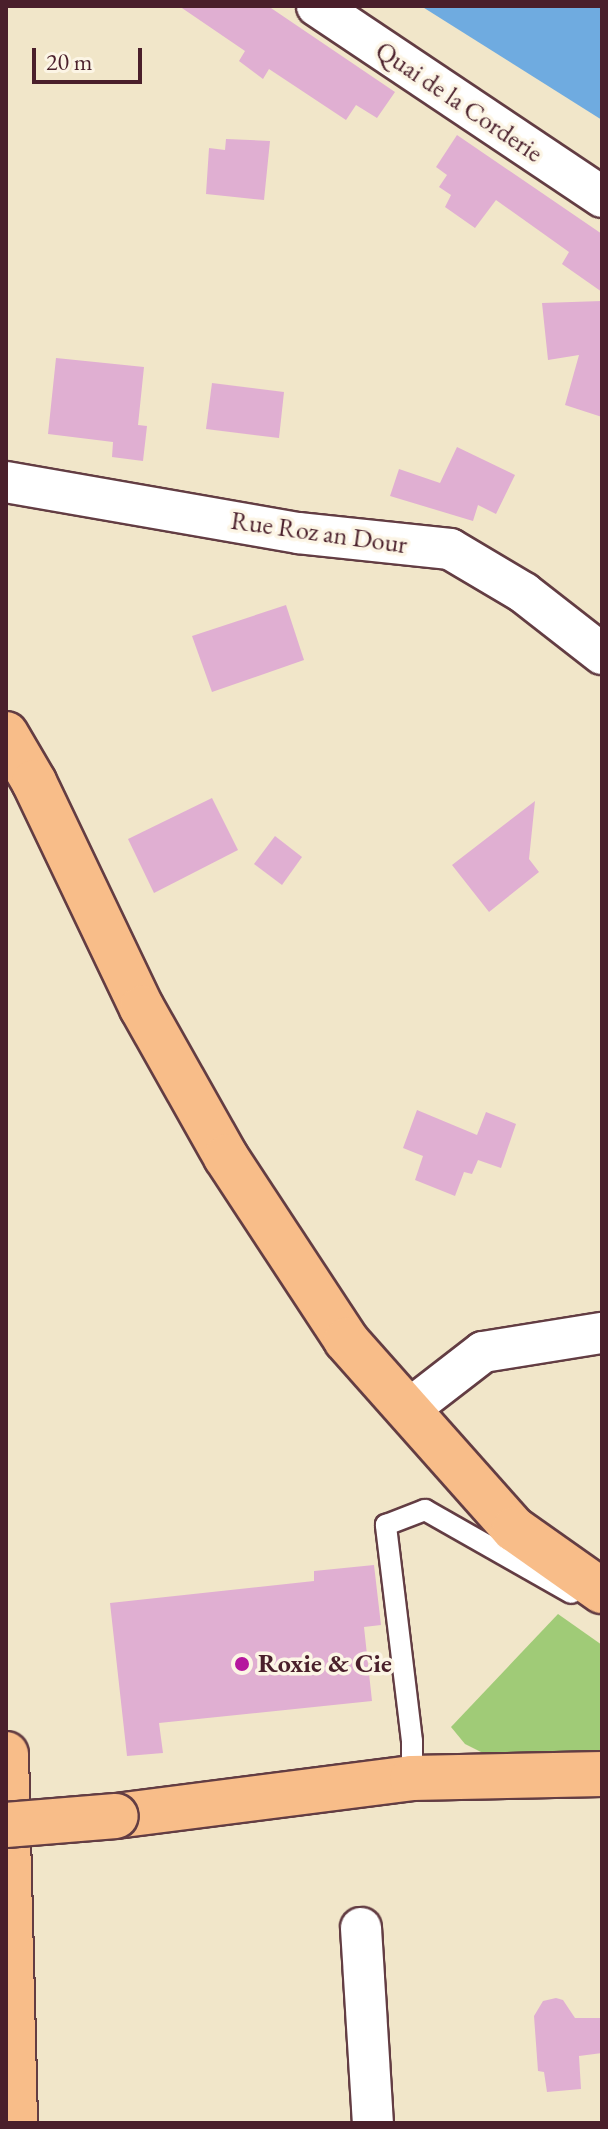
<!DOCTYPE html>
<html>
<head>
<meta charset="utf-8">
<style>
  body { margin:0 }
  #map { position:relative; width:608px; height:2129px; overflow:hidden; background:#f1e6c9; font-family:"EB Garamond",serif }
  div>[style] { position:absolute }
  .green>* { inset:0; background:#a0cb77 }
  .water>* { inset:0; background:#6fabe0 }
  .building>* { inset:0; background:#e0afd2 }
  .roads { filter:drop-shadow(2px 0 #633d43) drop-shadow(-2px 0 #633d43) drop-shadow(0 2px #633d43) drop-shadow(0 -2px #633d43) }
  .lane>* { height:20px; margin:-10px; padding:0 10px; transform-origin:10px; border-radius:10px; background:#fff }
  .street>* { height:40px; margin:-20px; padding:0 20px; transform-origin:20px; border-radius:20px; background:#fff }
  .primary>* { height:44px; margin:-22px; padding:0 22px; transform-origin:22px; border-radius:22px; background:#f8bd89 }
  .bridges { filter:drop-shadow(2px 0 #633d43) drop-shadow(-2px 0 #633d43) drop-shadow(0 2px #633d43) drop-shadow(0 -2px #633d43) }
  .primary-bridge>* { height:44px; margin:-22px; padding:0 22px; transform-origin:22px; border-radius:22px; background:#f8bd89 }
  .dots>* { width:22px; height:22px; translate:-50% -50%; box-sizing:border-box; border:4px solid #fcf5e5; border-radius:50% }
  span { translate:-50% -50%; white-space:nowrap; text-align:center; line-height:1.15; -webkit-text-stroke:7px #fcf5e5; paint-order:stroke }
  .street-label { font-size:26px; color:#4a1f2b }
  .poi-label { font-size:26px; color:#4a1f2b; font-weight:700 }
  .left { translate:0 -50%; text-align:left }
  .frame { position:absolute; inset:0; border:8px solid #4a1f2b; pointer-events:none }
  .scale { position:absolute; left:32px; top:48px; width:110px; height:36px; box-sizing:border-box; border:4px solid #4a1f2b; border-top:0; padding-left:10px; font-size:24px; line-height:28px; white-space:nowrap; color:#4a1f2b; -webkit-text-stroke:6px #fcf5e5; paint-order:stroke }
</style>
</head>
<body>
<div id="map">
  <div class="green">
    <i style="clip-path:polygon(558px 1614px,602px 1645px,602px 1754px,487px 1755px,465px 1744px,451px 1727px)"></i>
  </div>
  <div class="water">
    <i style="clip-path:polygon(421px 6px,602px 6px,602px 120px)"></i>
  </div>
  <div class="building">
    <i style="clip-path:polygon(179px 6px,268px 6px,395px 92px,377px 118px,356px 105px,346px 120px,269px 69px,263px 79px,239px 61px,245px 51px)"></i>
    <i style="clip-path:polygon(457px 135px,602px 234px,602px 292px,562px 264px,569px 252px,496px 200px,475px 228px,445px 207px,451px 195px,439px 187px,447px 175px,436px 167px)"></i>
    <i style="clip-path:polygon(226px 139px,270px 141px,264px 200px,206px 194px,209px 148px,225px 150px)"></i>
    <i style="clip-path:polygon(602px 301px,602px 417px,565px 405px,579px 355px,548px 360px,542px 303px)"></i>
    <i style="clip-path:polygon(56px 358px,144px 367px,138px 425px,147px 426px,143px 461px,112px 457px,113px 442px,48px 434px)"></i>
    <i style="clip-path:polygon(212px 383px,284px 392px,279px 438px,206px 429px)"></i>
    <i style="clip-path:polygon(457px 447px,515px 475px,496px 514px,478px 505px,473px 521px,390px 496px,399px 469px,440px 483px)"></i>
    <i style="clip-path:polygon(286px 605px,304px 660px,212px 692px,192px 636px)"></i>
    <i style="clip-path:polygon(212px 798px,238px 850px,154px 893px,128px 839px)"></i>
    <i style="clip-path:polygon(535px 801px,529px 859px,539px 872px,489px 912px,452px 865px)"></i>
    <i style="clip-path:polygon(275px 836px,302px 857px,282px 885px,254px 864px)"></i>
    <i style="clip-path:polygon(417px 1110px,477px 1135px,486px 1112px,516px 1124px,501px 1168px,478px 1160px,472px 1174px,464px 1172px,455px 1196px,415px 1180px,423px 1156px,403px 1148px)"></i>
    <i style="clip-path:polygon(374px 1565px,381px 1625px,364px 1627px,372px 1701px,159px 1723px,163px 1753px,127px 1756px,110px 1603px,314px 1581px,314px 1571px)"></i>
    <i style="clip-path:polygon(556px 1998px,563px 2000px,575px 2018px,600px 2018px,602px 2053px,579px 2056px,581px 2089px,547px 2092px,544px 2072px,538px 2071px,534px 2016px,543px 2001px)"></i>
  </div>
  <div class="roads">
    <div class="lane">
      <i style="left:412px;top:1778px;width:37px;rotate:-90deg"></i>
      <i style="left:412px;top:1741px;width:218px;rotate:-96.9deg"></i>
      <i style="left:386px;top:1525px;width:42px;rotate:-21deg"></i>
      <i style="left:425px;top:1510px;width:168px;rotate:29.6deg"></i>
    </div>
    <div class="street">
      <i style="left:317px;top:6px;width:343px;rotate:33.8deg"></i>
      <i style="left:6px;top:482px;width:296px;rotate:9.9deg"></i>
      <i style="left:298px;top:533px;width:153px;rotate:6deg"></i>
      <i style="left:450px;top:549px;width:86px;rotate:30.7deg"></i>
      <i style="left:524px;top:593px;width:99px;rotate:38deg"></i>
      <i style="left:408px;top:1410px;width:95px;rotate:-37.7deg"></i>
      <i style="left:483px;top:1352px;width:121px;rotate:-9.1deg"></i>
      <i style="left:361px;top:1928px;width:195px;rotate:86.5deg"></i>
    </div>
    <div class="primary">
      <i style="left:6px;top:734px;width:56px;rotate:59.7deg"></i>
      <i style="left:34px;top:782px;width:250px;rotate:64.5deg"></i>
      <i style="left:142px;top:1008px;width:171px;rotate:60.6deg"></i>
      <i style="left:226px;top:1157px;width:219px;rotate:56.7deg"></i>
      <i style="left:346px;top:1340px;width:253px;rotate:48.4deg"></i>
      <i style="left:514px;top:1529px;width:108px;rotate:35.2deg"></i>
      <i style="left:6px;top:1754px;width:369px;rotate:88.6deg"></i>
      <i style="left:116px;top:1816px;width:298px;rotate:-7.3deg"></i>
      <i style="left:412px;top:1778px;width:190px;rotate:-1.2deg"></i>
    </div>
  </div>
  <div class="bridges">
    <div class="primary-bridge">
      <i style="left:6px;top:1825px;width:110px;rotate:-4.7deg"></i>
    </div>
  </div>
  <div class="dots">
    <i style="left:242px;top:1664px;background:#b5179e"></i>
  </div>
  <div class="street-label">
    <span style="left:459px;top:102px;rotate:34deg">Quai de la Corderie</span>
    <span style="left:319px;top:533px;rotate:8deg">Rue Roz an Dour</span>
  </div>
  <div class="poi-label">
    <span class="left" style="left:258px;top:1664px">Roxie &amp; Cie</span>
  </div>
  <div class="frame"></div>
  <div class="scale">20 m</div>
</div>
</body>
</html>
